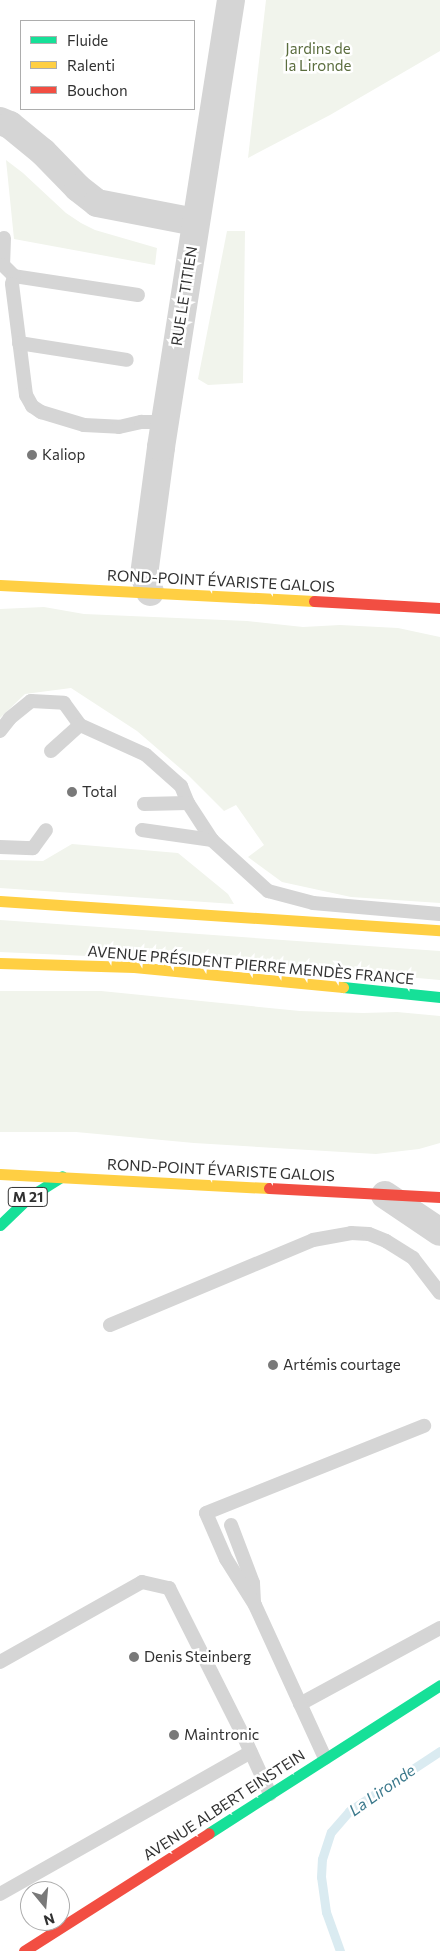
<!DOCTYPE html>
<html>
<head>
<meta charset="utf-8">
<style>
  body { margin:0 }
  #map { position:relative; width:440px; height:1951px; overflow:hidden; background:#fff; font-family:Commissioner,sans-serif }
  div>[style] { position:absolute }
  .green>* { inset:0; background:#f1f4ec }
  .stream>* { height:9px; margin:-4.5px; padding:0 4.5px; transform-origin:4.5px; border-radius:4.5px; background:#daebf1 }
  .lane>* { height:14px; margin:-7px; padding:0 7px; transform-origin:7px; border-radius:7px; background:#d5d5d5 }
  .street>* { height:28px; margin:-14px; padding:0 14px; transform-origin:14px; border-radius:14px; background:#d5d5d5 }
  .fast>* { height:11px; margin:-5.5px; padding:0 5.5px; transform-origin:5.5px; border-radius:5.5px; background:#16e098 }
  .slow>* { height:11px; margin:-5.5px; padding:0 5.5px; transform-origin:5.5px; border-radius:5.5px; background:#ffcf43 }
  .jam>* { height:11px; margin:-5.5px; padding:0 5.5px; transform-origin:5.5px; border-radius:5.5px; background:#f24e42 }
  .dots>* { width:14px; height:14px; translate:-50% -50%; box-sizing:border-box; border:2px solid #fff; border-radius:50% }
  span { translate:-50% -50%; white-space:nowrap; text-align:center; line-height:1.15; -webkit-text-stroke:5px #fff; paint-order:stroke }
  .shield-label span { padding:1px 4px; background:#fff; border:1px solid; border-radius:4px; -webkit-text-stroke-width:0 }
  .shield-label { font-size:14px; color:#313131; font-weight:700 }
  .park-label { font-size:15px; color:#5b6d3e }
  .street-label { font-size:15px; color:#313131 }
  .poi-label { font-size:15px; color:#313131 }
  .left { translate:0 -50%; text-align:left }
  .water-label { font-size:16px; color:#3d7a8d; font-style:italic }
  .legend { position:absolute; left:20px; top:20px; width:175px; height:90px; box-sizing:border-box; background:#fff; border:1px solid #adadad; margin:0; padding:6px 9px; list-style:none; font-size:15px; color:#313131 }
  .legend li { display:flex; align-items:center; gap:10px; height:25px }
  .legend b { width:25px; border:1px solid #adadad }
  .north { position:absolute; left:20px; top:1881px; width:50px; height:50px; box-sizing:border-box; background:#fff; border:1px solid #adadad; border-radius:50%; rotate:163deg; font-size:14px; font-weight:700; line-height:20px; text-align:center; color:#313131 }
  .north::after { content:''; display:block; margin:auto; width:18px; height:22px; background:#797979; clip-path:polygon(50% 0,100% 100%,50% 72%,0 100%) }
</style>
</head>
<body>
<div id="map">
  <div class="green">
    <i style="clip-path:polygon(266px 0,440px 0,440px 51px,330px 115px,248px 158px)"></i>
    <i style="clip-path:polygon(6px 160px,23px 173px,66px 213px,81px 223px,95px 230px,157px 248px,155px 265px,14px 239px)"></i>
    <i style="clip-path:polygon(227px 231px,245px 231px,243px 383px,208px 385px,198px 379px)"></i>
    <i style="clip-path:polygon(44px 607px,84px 614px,247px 621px,303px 627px,340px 625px,398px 628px,440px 637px,440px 903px,351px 897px,282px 882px,248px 857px,264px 845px,236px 805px,224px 811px,188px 775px,137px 731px,71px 688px,25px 694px,0 718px,0 609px)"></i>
    <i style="clip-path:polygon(72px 844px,178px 853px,228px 894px,234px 904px,0 888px,0 860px,43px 861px)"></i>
    <i style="clip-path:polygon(0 920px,440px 951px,440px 980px,261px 964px,0 952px)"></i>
    <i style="clip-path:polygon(0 991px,101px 991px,300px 1011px,363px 1013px,397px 1012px,440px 1016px,440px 1143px,419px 1149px,376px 1154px,194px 1143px,76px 1132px,0 1132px)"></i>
  </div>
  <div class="stream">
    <i style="left:340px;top:1951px;width:41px;rotate:-109.7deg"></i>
    <i style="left:326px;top:1912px;width:35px;rotate:-98deg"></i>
    <i style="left:321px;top:1877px;width:18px;rotate:-87deg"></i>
    <i style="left:322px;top:1859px;width:28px;rotate:-72deg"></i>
    <i style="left:331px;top:1832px;width:28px;rotate:-49deg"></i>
    <i style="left:349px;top:1811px;width:109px;rotate:-33.4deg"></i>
  </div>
  <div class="lane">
    <i style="left:4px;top:238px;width:27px;rotate:92deg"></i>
    <i style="left:3px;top:265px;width:16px;rotate:45deg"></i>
    <i style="left:138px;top:295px;width:125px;rotate:-171.3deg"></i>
    <i style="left:14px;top:276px;width:8px;rotate:104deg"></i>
    <i style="left:12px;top:284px;width:112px;rotate:82.8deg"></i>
    <i style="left:26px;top:395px;width:13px;rotate:61deg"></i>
    <i style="left:32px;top:406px;width:11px;rotate:34deg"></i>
    <i style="left:41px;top:412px;width:45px;rotate:16.8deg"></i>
    <i style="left:84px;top:425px;width:35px;rotate:3deg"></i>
    <i style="left:119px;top:427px;width:23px;rotate:-13deg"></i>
    <i style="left:141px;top:422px;width:24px"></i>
    <i style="left:19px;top:343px;width:109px;rotate:8.9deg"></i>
    <i style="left:0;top:731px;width:16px;rotate:-52deg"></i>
    <i style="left:10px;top:718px;width:27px;rotate:-39deg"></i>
    <i style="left:31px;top:701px;width:33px;rotate:3deg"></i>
    <i style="left:64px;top:703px;width:27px;rotate:54deg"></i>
    <i style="left:80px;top:725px;width:72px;rotate:24.4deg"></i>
    <i style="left:146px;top:755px;width:47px;rotate:41.5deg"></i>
    <i style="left:181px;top:786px;width:18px;rotate:68deg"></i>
    <i style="left:188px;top:803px;width:44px;rotate:57deg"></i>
    <i style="left:51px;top:751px;width:39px;rotate:-42deg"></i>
    <i style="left:144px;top:804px;width:44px;rotate:-1.3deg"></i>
    <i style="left:142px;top:830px;width:71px;rotate:8.1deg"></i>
    <i style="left:212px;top:840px;width:76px;rotate:42.3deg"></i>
    <i style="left:268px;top:891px;width:47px;rotate:14.9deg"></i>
    <i style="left:313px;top:903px;width:127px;rotate:5deg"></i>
    <i style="left:0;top:847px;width:33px;rotate:2deg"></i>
    <i style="left:33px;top:848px;width:22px;rotate:-54deg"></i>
    <i style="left:110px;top:1325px;width:220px;rotate:-22.7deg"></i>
    <i style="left:313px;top:1240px;width:39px;rotate:-10deg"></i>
    <i style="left:351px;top:1233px;width:18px;rotate:3deg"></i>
    <i style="left:369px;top:1234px;width:18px;rotate:22deg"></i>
    <i style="left:386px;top:1241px;width:32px;rotate:32deg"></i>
    <i style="left:413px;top:1258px;width:44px;rotate:52.4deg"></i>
    <i style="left:231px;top:1525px;width:62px;rotate:69.2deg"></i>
    <i style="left:253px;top:1583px;width:19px;rotate:87deg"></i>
    <i style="left:0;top:1662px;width:163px;rotate:-29.4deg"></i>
    <i style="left:142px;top:1582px;width:28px;rotate:13deg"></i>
    <i style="left:169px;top:1588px;width:165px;rotate:63.3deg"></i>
    <i style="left:243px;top:1735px;width:65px;rotate:65.4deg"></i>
    <i style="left:300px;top:1704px;width:159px;rotate:-28.5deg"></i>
    <i style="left:325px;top:1758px;width:168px;rotate:-114.6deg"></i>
    <i style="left:255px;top:1605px;width:54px;rotate:-122.2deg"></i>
    <i style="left:226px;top:1559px;width:50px;rotate:-113.5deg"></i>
    <i style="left:206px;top:1513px;width:235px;rotate:-21.8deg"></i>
    <i style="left:0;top:1894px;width:288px;rotate:-29.5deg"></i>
  </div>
  <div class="street">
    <i style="left:0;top:121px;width:11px;rotate:22deg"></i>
    <i style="left:10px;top:125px;width:43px;rotate:39.3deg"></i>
    <i style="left:43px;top:152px;width:50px;rotate:45.8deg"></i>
    <i style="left:78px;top:188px;width:24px;rotate:38deg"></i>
    <i style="left:97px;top:203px;width:100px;rotate:11deg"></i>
    <i style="left:150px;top:592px;width:18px;rotate:-109deg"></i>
    <i style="left:144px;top:575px;width:129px;rotate:-82.4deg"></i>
    <i style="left:161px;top:447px;width:452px;rotate:-81.1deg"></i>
    <i style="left:385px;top:1195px;width:66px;rotate:33.9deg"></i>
  </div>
  <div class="fast">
    <i style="left:343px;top:987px;width:98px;rotate:5.9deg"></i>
    <i style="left:0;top:1225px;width:40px;rotate:-44deg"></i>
    <i style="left:29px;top:1197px;width:39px;rotate:-32deg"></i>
    <i style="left:209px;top:1833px;width:274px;rotate:-32.6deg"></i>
  </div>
  <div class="slow">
    <i style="left:0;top:585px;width:314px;rotate:2.9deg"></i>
    <i style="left:0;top:901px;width:441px;rotate:3.8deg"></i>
    <i style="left:0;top:963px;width:134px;rotate:1.7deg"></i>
    <i style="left:134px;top:967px;width:210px;rotate:5.5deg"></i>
    <i style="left:0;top:1174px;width:269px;rotate:3deg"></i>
  </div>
  <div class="jam">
    <i style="left:314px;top:601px;width:126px;rotate:3.2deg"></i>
    <i style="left:269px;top:1188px;width:171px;rotate:3deg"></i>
    <i style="left:24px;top:1951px;width:219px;rotate:-32.5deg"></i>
  </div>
  <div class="dots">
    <i style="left:32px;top:455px;background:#797979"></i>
    <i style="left:72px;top:792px;background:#797979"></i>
    <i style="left:273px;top:1365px;background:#797979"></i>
    <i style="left:134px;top:1657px;background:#797979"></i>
    <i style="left:174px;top:1735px;background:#797979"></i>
  </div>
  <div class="shield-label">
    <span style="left:28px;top:1197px">M 21</span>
  </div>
  <div class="park-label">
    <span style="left:318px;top:57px">Jardins de<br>la Lironde</span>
  </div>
  <div class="street-label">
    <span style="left:184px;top:296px;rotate:-81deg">RUE LE TITIEN</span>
    <span style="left:221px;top:581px;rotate:3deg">ROND-POINT ÉVARISTE GALOIS</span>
    <span style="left:251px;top:965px;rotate:5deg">AVENUE PRÉSIDENT PIERRE MENDÈS FRANCE</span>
    <span style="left:221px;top:1170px;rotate:3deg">ROND-POINT ÉVARISTE GALOIS</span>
    <span style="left:224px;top:1805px;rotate:-33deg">AVENUE ALBERT EINSTEIN</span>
  </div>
  <div class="poi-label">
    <span class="left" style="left:42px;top:455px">Kaliop</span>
    <span class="left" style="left:82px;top:792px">Total</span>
    <span class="left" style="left:283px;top:1365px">Artémis courtage</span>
    <span class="left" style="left:144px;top:1657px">Denis Steinberg</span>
    <span class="left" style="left:184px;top:1735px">Maintronic</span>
  </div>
  <div class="water-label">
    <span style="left:382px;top:1790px;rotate:-35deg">La Lironde</span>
  </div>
  <ul class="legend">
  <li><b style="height:6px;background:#16e098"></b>Fluide</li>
  <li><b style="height:6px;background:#ffcf43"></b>Ralenti</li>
  <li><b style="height:6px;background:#f24e42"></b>Bouchon</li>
  </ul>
  <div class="north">N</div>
</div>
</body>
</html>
